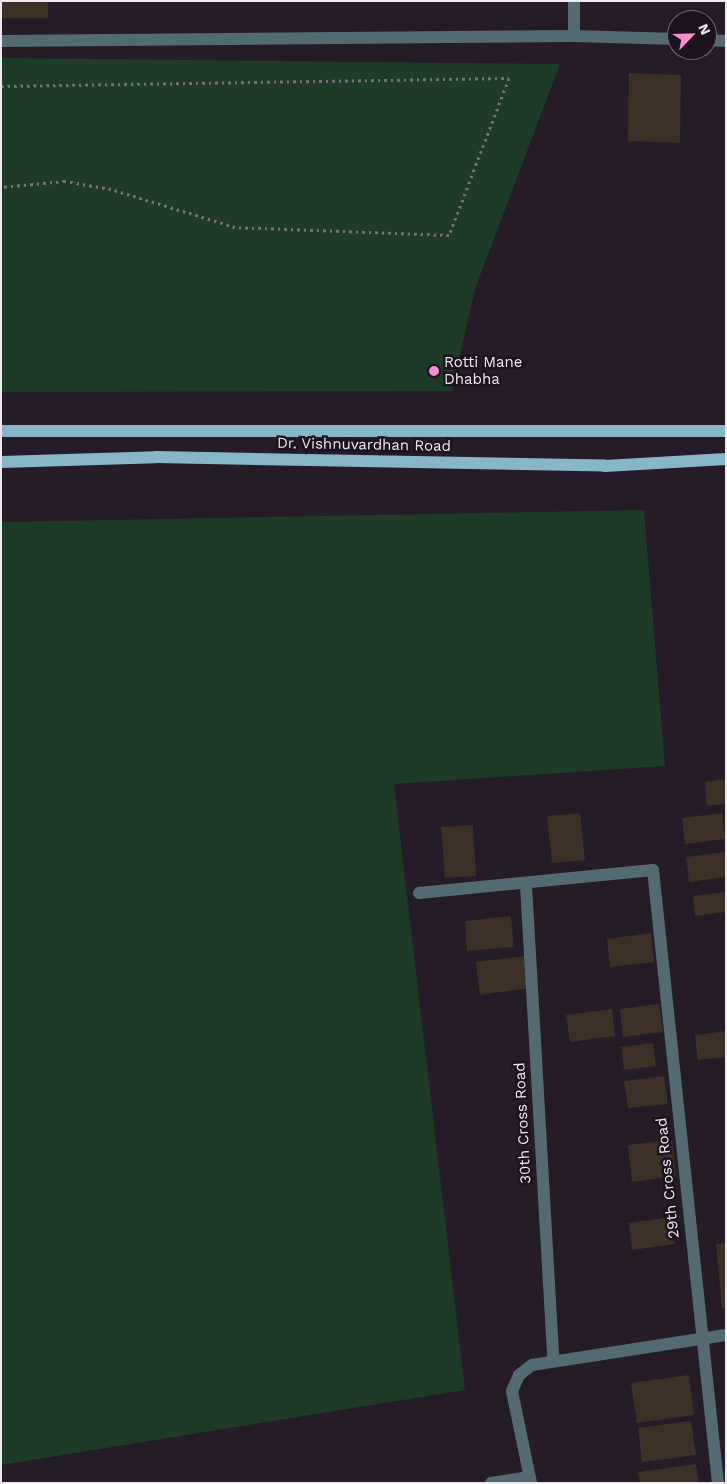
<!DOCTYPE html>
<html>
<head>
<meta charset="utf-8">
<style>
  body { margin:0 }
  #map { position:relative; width:727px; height:1484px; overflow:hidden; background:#261c27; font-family:"Work Sans",sans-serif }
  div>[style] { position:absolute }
  .green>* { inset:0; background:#1d3b27 }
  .building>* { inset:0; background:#3d3026 }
  .path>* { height:3px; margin-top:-1.5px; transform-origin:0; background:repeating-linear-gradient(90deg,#786f79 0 2.5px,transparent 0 6.5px) }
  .minor>* { height:12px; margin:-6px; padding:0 6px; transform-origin:6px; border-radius:6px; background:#546a73 }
  .major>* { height:12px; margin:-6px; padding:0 6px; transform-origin:6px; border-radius:6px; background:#87b6c8 }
  .dots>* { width:14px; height:14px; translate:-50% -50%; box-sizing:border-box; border:2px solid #1c131e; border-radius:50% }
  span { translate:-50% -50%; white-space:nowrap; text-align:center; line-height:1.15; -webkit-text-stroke:5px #1c131e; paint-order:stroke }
  .poi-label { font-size:15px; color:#efe8f0 }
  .left { translate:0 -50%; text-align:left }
  .street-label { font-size:15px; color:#efe8f0 }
  .frame { position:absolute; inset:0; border:2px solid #efe8f0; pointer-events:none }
  .north { position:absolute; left:667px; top:10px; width:50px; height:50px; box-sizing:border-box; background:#1c131e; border:1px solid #706872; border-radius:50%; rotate:66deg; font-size:14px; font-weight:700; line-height:20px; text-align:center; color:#efe8f0 }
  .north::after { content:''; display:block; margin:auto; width:18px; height:22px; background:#f690d0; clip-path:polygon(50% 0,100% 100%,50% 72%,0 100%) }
</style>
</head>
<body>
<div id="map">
  <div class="green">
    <i style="clip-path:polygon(1px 58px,560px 64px,475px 289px,452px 391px,1px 392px)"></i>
    <i style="clip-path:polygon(644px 510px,665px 766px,394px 784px,465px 1390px,1px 1465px,1px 522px)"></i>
  </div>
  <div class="building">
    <i style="clip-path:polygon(1px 1px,48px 1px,48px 18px,1px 18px)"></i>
    <i style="clip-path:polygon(629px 73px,681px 75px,680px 143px,628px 141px)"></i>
    <i style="clip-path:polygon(726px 779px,726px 804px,707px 806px,705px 782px)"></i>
    <i style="clip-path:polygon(580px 813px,585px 860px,552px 863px,547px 816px)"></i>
    <i style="clip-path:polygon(722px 813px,725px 839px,685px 844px,682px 818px)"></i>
    <i style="clip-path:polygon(473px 825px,476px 876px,445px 878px,441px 827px)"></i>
    <i style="clip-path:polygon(726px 852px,726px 877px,689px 882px,686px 857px)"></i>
    <i style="clip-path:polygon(726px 892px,726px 912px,695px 916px,693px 896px)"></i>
    <i style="clip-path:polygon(511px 916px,514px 947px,467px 951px,465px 921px)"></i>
    <i style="clip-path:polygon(651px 933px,654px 962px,610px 967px,607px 939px)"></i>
    <i style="clip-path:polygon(526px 956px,530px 988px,480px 995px,476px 962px)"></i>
    <i style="clip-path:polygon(659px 1004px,663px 1032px,623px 1037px,620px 1009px)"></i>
    <i style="clip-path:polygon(612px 1009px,615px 1036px,570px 1042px,566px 1015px)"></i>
    <i style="clip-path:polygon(726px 1031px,726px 1057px,698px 1060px,695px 1035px)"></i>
    <i style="clip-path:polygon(653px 1043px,656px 1066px,624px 1070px,621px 1047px)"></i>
    <i style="clip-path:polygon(664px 1076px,668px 1104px,628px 1108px,624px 1081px)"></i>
    <i style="clip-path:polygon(672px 1140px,676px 1176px,632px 1182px,628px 1145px)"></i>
    <i style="clip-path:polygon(672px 1217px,675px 1244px,632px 1250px,629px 1223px)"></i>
    <i style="clip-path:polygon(726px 1243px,726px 1308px,722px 1308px,716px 1244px)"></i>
    <i style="clip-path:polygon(689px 1375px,694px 1415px,637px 1423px,631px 1383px)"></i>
    <i style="clip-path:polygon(691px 1421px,696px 1455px,642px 1462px,638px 1428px)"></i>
    <i style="clip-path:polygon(696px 1464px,699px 1483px,640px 1483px,638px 1472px)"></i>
  </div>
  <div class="path">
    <i style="left:1px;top:86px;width:508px;rotate:-0.9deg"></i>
    <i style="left:509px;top:78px;width:168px;rotate:110.9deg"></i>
    <i style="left:449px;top:235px;width:214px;rotate:-177.9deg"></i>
    <i style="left:235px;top:227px;width:130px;rotate:-163deg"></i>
    <i style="left:111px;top:189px;width:47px;rotate:-170.1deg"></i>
    <i style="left:65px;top:181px;width:64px;rotate:174.6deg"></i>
  </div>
  <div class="minor">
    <i style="left:574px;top:36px;width:35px;rotate:-90deg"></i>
    <i style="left:707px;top:40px;width:19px;rotate:3deg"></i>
    <i style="left:1px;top:41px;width:573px;rotate:-0.5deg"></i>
    <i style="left:574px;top:36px;width:103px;rotate:1.7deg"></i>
    <i style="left:526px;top:885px;width:476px;rotate:86.7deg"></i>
    <i style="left:419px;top:893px;width:235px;rotate:-5.6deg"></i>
    <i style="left:653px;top:870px;width:616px;rotate:83.95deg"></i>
    <i style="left:491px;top:1483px;width:39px;rotate:-9deg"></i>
    <i style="left:531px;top:1483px;width:94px;rotate:-101.7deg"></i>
    <i style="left:512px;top:1391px;width:17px;rotate:-66deg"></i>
    <i style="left:519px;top:1375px;width:16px;rotate:-38deg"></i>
    <i style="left:532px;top:1365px;width:196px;rotate:-8.8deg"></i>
  </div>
  <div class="major">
    <i style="left:1px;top:431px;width:725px"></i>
    <i style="left:1px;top:462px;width:155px;rotate:-1.8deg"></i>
    <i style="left:156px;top:457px;width:449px;rotate:1.1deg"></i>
    <i style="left:605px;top:466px;width:121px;rotate:-3.3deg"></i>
  </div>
  <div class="dots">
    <i style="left:434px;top:371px;background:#f690d0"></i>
  </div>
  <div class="poi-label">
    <span class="left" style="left:444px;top:371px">Rotti Mane<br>Dhabha</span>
  </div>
  <div class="street-label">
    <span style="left:364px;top:445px;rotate:1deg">Dr. Vishnuvardhan Road</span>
    <span style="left:523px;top:1123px;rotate:-93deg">30th Cross Road</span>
    <span style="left:668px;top:1178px;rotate:-96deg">29th Cross Road</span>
  </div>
  <div class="frame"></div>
  <div class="north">N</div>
</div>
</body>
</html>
